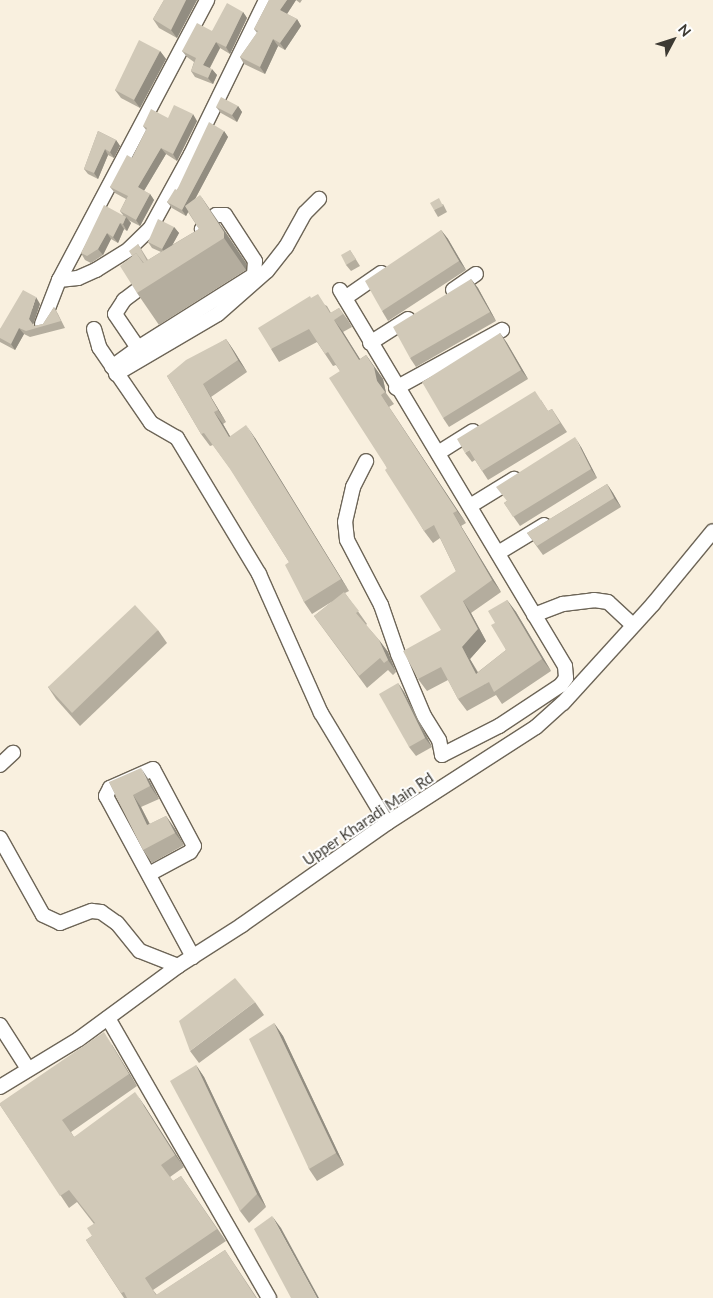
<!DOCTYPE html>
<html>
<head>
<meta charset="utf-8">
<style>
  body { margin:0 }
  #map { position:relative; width:713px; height:1298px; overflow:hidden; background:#f9f0df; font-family:Lato,sans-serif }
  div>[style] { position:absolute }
  .roads { filter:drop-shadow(1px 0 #6d6557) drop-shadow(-1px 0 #6d6557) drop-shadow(0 1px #6d6557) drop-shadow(0 -1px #6d6557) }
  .minor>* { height:14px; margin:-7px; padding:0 7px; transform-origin:7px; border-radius:7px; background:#fff }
  .wall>* { inset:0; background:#b4ad9e }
  .shaded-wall>* { inset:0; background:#928d81 }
  .building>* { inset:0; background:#d1c9b8 }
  span { translate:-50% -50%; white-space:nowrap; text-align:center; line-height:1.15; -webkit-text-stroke:4px #fefefe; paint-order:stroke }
  .street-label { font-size:15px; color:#3d3a33 }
  .north { position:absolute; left:648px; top:15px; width:50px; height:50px; -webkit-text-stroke:4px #fefefe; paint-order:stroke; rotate:50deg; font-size:14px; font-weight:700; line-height:20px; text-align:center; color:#3d3a33 }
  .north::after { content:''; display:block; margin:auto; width:18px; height:22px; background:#3d3a33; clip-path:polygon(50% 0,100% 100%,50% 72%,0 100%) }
</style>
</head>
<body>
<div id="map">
  <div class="roads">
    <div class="minor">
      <i style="left:59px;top:280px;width:19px;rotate:-6deg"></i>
      <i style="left:78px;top:278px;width:20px;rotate:-24deg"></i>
      <i style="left:96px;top:270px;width:39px;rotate:-32deg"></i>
      <i style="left:129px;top:249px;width:29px;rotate:-44deg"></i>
      <i style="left:150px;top:229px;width:85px;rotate:-61.3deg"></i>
      <i style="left:191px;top:154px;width:171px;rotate:-64deg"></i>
      <i style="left:340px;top:290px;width:438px;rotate:59.1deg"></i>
      <i style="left:565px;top:666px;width:12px;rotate:85deg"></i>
      <i style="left:566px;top:678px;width:9px;rotate:126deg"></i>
      <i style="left:561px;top:685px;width:74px;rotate:146.5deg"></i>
      <i style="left:499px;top:726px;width:64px;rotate:153deg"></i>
      <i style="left:442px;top:755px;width:15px;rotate:-101deg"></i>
      <i style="left:439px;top:740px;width:28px;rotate:-122deg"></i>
      <i style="left:424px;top:716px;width:67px;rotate:-112.8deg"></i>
      <i style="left:398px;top:654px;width:52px;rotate:-109.1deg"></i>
      <i style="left:381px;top:605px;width:73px;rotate:-117.6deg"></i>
      <i style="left:347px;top:540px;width:18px;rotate:-96deg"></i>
      <i style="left:345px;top:522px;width:36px;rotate:-77deg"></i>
      <i style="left:353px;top:487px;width:29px;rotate:-63deg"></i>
      <i style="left:453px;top:290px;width:28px;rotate:-35deg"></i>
      <i style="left:345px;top:298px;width:44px;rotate:-34.8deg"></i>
      <i style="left:42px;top:324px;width:47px;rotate:-68.9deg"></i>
      <i style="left:59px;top:280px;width:317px;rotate:-62.1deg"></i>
      <i style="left:94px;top:329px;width:19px;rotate:74deg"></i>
      <i style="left:99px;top:347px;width:92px;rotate:55.6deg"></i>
      <i style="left:151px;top:423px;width:30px;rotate:30deg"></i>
      <i style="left:177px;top:438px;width:159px;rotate:58.9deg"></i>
      <i style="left:259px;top:574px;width:152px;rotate:66deg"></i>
      <i style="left:321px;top:713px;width:128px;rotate:59deg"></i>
      <i style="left:370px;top:343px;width:45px;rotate:-32.3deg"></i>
      <i style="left:138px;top:348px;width:137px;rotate:-32.2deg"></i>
      <i style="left:254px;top:275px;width:14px;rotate:-86deg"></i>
      <i style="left:255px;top:261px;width:55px;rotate:-123.1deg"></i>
      <i style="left:225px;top:215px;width:9px;rotate:180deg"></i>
      <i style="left:216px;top:215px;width:20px;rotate:135deg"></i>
      <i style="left:112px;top:367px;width:32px;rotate:-36deg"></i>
      <i style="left:138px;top:348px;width:41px;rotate:-124.1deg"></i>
      <i style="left:115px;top:314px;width:17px;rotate:-57deg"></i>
      <i style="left:124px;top:300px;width:31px;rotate:-37deg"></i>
      <i style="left:116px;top:374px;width:118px;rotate:-30.5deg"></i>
      <i style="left:218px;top:314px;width:65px;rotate:-41.3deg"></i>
      <i style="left:267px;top:271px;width:31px;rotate:-52deg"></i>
      <i style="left:286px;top:247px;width:39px;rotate:-61deg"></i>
      <i style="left:305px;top:213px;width:20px;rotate:-45deg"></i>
      <i style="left:396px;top:388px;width:121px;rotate:-28.7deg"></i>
      <i style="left:438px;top:453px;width:41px;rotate:-32.2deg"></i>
      <i style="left:470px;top:506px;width:52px;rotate:-31.5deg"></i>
      <i style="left:498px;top:553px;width:54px;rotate:-31.3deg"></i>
      <i style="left:534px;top:615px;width:31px;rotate:-21deg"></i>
      <i style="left:563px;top:604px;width:31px;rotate:-7deg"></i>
      <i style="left:594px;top:600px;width:14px;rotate:8deg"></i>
      <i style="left:608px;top:602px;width:34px;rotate:43deg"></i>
      <i style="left:0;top:765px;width:18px;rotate:-43deg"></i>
      <i style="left:0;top:838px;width:88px;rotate:60.8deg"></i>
      <i style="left:43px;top:915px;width:19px;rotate:25deg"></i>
      <i style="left:60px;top:923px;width:34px;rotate:-21deg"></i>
      <i style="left:92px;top:911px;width:9px;rotate:6deg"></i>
      <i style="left:101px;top:912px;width:19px;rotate:35deg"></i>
      <i style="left:117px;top:923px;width:36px;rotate:51deg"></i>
      <i style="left:140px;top:951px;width:41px;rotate:21.5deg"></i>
      <i style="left:149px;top:874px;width:47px;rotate:-28.2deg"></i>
      <i style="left:190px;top:852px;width:7px;rotate:-56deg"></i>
      <i style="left:194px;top:846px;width:87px;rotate:-118deg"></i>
      <i style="left:153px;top:769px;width:47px;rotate:156.2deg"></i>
      <i style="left:110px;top:788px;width:9px;rotate:117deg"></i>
      <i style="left:106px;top:796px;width:183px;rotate:61.6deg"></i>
      <i style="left:108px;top:1018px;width:323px;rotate:60.1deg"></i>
      <i style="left:0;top:1025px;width:52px;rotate:57.5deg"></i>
      <i style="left:0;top:1087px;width:92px;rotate:-31.3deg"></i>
      <i style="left:79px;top:1039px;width:123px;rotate:-36.4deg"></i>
      <i style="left:178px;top:966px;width:76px;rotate:-32.6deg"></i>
      <i style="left:242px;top:925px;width:177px;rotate:-35.1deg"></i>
      <i style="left:387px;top:823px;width:177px;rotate:-32.8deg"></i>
      <i style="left:536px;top:727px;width:36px;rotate:-42deg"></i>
      <i style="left:563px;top:703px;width:134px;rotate:-47.7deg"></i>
      <i style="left:653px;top:604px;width:94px;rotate:-50.6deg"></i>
    </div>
  </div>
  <div class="wall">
    <i style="clip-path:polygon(164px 0,197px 0,177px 38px,159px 28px,153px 19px)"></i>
    <i style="clip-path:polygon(269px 0,302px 0,300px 3px,296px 0,287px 14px,297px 19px,301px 26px,285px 50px,278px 46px,265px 74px,244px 64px,240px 57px,257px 33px,254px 29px)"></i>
    <i style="clip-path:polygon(243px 12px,247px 18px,230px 54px,220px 48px,210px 68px,217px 75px,213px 84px,195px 77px,191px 71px,194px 62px,187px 57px,182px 51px,212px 31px)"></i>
    <i style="clip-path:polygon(160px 51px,166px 59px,140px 108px,121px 98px,115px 90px)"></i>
    <i style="clip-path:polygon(238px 106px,242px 112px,237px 122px,221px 113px,216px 107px)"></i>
    <i style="clip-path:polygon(168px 118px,197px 121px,177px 161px,166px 154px,144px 191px,150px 194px,154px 200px,140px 226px,128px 220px,131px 223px,127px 231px,124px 229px,118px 243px,111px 239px,103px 255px,91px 263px,85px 260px,81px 253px,123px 215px,120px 211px,126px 199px,115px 193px,110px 187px,132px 158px,146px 130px,143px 126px)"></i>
    <i style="clip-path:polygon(98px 131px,116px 140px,120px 146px,114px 158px,108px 155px,98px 179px,88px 174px,84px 169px)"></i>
    <i style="clip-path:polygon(224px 131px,228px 137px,195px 199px,222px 227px,246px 263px,246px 270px,159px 325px,137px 293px,132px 256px,138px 244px,148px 260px,161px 252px,152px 248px,148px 242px,174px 227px,179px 233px,172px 245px,199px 229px,188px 212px,186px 216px,172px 208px,167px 202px)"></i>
    <i style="clip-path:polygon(443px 204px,447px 212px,438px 217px,434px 210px)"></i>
    <i style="clip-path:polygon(441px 230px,448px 239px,466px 270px,388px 321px,382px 311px)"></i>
    <i style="clip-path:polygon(350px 250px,360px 266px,351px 271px,346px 265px)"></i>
    <i style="clip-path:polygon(471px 279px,478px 288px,496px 321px,416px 367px,410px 358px)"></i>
    <i style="clip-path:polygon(311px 298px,327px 306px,331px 313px,339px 308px,348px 320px,352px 327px,343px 332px,360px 359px,366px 355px,383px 379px,386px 393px,394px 404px,389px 407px,466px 523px,461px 526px,501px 592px,471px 613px,486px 641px,470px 659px,478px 672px,506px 650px,495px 623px,507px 600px,516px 612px,551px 671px,502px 704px,496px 695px,467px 711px,458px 699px,448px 680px,427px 691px,418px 679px,441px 630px,456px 571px,440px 538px,433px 543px,424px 531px,387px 468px,340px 371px,336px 365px,333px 366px,317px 342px,279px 362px,271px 349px)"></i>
    <i style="clip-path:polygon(40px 304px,33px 325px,34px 326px,43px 324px,54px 307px,58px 314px,65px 328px,30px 337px,24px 334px,15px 350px,0 342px,0 329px)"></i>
    <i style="clip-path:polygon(500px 333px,507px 343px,528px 379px,449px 427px,443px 418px)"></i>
    <i style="clip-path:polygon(226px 339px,234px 351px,247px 372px,211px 397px,226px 422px,223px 424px,230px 436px,255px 438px,349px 591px,345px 593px,367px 624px,366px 625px,379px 640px,388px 652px,396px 672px,393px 675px,388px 670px,367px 688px,314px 616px,333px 601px,312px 614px,304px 602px,289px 562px,232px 471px,213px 445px,210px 446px,201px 434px,167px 376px)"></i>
    <i style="clip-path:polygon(541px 400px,548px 411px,552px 409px,567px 432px,488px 480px,475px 460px,472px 462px,465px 453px)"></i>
    <i style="clip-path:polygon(581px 447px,597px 478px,520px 526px,504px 503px)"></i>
    <i style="clip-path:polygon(607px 484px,613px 493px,621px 507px,543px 555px,527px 533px)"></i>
    <i style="clip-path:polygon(158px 630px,167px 643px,80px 726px,56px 699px,48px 687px)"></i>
    <i style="clip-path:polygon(398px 683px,404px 692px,432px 747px,416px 756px,409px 747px)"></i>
    <i style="clip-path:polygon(149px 780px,159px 799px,141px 807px,150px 824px,166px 816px,175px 829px,184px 845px,152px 863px,143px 850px,109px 782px)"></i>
    <i style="clip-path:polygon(255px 1002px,264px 1015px,199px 1063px,190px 1051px)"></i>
    <i style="clip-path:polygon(274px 1023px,283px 1036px,344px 1165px,317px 1181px,309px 1169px)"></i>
    <i style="clip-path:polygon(112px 1045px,137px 1086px,71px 1132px,74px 1137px,144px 1105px,184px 1167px,170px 1177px,173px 1181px,181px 1176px,226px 1241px,153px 1290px,157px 1295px,225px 1250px,257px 1298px,124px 1298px,86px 1240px,92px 1236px,94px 1224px,77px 1202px,69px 1208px,0 1105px)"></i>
    <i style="clip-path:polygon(196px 1065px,204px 1077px,266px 1207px,249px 1223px,240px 1211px)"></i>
  </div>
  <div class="shaded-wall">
    <i style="clip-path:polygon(186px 0,197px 0,177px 38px,171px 30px)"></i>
    <i style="clip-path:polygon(287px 0,296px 0,285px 17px,280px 10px)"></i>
    <i style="clip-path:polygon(243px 12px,247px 18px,230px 54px,226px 47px)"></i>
    <i style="clip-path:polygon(297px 19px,301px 26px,285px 50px,280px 43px)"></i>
    <i style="clip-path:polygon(273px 39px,278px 46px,265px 74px,260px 67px)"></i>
    <i style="clip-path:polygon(216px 42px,220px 48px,208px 71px,203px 65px)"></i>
    <i style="clip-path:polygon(160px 51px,166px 59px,140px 108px,134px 100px)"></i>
    <i style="clip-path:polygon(212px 69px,217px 75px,213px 84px,208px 78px)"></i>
    <i style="clip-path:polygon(238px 106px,242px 112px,237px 122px,232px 115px)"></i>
    <i style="clip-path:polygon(193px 114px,197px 121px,177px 161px,173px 154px)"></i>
    <i style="clip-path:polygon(224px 131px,228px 137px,186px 216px,182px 210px)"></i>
    <i style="clip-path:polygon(116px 140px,120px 146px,114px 158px,110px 152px)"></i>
    <i style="clip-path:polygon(161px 148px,166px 154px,142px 194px,138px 187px)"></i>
    <i style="clip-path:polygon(105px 149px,108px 155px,98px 179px,94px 173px)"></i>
    <i style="clip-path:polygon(150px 194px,154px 200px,140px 226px,136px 220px)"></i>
    <i style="clip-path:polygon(200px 195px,222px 227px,246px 263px,246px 270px,224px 238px)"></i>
    <i style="clip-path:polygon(126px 217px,131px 223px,127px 231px,123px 224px)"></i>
    <i style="clip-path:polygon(120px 223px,124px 229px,118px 243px,113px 237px)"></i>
    <i style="clip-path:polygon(174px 227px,179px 233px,167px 255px,162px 249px)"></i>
    <i style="clip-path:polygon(441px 230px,448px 239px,466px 270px,459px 261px)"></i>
    <i style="clip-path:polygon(107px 233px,111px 239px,103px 255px,98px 249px)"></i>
    <i style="clip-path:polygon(471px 279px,478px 288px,496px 321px,490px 312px)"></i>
    <i style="clip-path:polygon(36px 297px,40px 304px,33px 325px,29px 319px)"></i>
    <i style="clip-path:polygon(334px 320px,343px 332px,368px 372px,359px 360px)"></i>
    <i style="clip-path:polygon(19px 328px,24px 334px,15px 350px,11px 344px)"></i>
    <i style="clip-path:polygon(500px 333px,507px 343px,528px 379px,521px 370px)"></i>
    <i style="clip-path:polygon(226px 339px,234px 351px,247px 372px,238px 360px)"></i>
    <i style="clip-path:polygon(366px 355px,383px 379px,386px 393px,377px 381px)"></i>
    <i style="clip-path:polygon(203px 384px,211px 397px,226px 422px,218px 410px)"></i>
    <i style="clip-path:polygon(381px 395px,389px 407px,466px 523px,457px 511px)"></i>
    <i style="clip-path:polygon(214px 412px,223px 424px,237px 449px,229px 437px)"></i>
    <i style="clip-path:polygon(246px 425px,255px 438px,349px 591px,341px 579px)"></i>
    <i style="clip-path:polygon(575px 437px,581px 447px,597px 478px,591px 469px)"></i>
    <i style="clip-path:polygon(607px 484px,613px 493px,621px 507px,614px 498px)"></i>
    <i style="clip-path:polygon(453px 513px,461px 526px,501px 592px,492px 580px)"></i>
    <i style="clip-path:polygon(507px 600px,516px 612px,551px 671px,542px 659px)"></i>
    <i style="clip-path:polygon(463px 601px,471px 613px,486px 641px,470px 659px,485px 686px,476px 674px,462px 647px)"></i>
    <i style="clip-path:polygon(379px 640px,388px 652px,396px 672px,388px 660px)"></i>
    <i style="clip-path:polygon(398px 683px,404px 692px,432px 747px,425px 738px)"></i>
    <i style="clip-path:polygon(141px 768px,149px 780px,159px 799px,150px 786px)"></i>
    <i style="clip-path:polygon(133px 795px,141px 807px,156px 837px,147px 825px)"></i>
    <i style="clip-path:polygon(166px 816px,175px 829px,184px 845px,175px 833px)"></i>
    <i style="clip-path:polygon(274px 1023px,283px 1036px,344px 1165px,336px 1153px)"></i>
    <i style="clip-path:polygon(104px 1032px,112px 1045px,137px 1086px,129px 1074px)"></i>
    <i style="clip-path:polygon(196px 1065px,204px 1077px,266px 1207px,257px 1194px)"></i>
    <i style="clip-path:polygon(135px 1092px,144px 1105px,184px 1167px,175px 1155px)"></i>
    <i style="clip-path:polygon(272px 1216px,281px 1228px,319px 1298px,317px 1298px)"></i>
  </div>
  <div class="building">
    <i style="clip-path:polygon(164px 0,186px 0,171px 30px,153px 19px)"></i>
    <i style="clip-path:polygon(269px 0,287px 0,280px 10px,297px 19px,280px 43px,273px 39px,260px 67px,240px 57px,258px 31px,254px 29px)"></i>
    <i style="clip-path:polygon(227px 3px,243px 12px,226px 47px,216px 42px,203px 65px,212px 69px,208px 78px,191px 71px,196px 58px,182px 51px,197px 23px,212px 31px)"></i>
    <i style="clip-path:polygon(139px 40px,160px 51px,134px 100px,115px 90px)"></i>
    <i style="clip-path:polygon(221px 97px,238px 106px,232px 115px,216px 107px)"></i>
    <i style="clip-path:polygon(174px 105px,193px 114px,173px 154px,161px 148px,138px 187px,150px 194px,136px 220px,120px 211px,128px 196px,110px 187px,127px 155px,132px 158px,147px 128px,143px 126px,151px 109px,168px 118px)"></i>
    <i style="clip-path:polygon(209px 122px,224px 131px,182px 210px,167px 202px,175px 189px,177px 190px)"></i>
    <i style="clip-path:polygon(98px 131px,116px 140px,110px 152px,105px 149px,94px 173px,84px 169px)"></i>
    <i style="clip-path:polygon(200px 195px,224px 232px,224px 238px,137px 293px,120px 266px,136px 253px,143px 263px,199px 229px,185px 206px)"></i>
    <i style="clip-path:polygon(439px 198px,443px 206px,434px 210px,430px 203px)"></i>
    <i style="clip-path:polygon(104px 205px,126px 217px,123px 224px,120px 223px,113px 237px,107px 233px,98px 249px,87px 256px,81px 253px)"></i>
    <i style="clip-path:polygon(158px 219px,174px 227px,162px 249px,148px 242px)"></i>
    <i style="clip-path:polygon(441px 230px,459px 261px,382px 311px,365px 281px)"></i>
    <i style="clip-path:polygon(138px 244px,147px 261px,144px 263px,136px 253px,132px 256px,129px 251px)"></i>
    <i style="clip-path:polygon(350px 250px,356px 259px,346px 265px,341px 255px)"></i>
    <i style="clip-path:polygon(471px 279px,490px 312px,410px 358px,393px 327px)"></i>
    <i style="clip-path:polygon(23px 290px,36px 297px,29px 319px,34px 326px,43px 324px,54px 307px,61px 321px,26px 331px,19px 328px,11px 344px,0 338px,0 329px)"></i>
    <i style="clip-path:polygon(318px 294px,330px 313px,339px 308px,343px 314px,334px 320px,359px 360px,366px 355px,374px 367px,377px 381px,385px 392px,381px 395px,457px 511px,453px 513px,492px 580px,463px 601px,478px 629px,462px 647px,476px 674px,506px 650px,491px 625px,495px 623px,488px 611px,507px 600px,542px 659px,494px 692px,489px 682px,458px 699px,441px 667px,418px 679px,403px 651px,441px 630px,420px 596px,456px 571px,434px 525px,424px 531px,385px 470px,387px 468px,329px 378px,340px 371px,328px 352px,325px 354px,309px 329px,271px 349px,258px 328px,310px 296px,311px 298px)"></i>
    <i style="clip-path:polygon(500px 333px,521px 370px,443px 418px,422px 382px)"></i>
    <i style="clip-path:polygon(226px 339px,238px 360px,203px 384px,218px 410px,214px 412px,229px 437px,246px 425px,341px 579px,304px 602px,285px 565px,289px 562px,230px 469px,204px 433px,201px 434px,167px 376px,186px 360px)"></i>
    <i style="clip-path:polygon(535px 391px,548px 411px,552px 409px,560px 423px,482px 471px,469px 450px,465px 453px,457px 439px)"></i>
    <i style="clip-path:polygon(575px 437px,591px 469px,513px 517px,504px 503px,507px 501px,496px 487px)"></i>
    <i style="clip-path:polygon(607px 484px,614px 498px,537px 546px,527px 533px)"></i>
    <i style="clip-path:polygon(344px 592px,359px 611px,356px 613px,379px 640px,388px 660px,384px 663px,380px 658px,359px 676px,314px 616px)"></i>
    <i style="clip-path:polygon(135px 605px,158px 630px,72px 713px,48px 687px)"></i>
    <i style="clip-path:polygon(398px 683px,425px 738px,409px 747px,379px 694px)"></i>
    <i style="clip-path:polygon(141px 768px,150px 786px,133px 795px,147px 825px,166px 816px,175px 833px,143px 850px,109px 782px)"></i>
    <i style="clip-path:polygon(235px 978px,255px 1002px,190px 1051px,179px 1021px)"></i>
    <i style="clip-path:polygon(274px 1023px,336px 1153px,309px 1169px,249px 1039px)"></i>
    <i style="clip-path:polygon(104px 1032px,129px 1074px,62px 1120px,74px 1137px,135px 1092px,175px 1155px,161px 1165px,173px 1181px,181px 1176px,217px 1229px,145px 1278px,156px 1295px,225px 1250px,256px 1298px,127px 1298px,124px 1292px,121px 1293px,86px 1240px,92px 1236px,87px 1228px,95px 1223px,69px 1190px,60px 1196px,0 1105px,0 1103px)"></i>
    <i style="clip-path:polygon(196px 1065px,257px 1194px,240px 1211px,170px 1081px)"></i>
    <i style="clip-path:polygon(272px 1216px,317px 1298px,291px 1298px,254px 1229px)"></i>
  </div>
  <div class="street-label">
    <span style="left:368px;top:819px;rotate:-34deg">Upper Kharadi Main Rd</span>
  </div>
  <div class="north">N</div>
</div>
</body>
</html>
